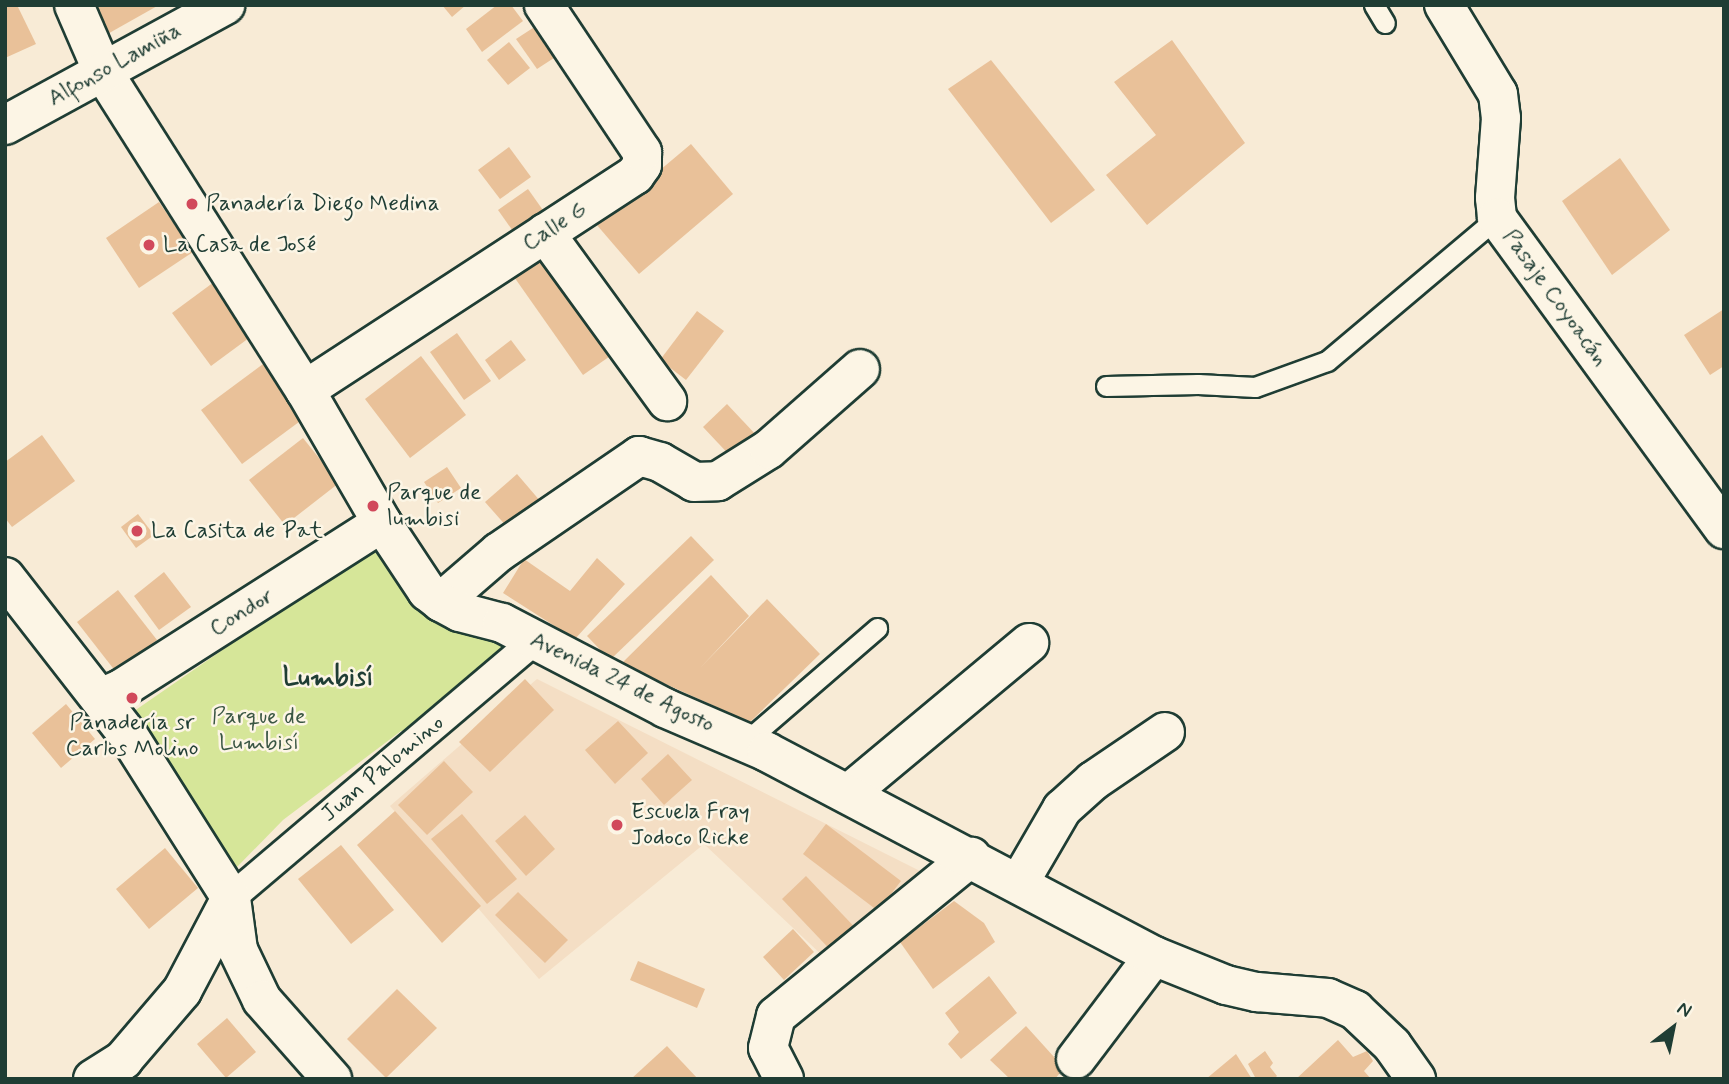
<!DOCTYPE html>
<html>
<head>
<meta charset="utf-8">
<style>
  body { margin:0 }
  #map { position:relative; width:1729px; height:1084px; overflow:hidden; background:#f8ebd6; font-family:Mynerve,sans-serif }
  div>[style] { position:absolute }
  .built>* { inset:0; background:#f4dec4 }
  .green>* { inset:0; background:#d6e699 }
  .building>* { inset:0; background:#e9c199 }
  .roads { filter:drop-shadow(2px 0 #1f3d34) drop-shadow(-2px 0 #1f3d34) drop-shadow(0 2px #1f3d34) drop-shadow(0 -2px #1f3d34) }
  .service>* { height:19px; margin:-9.5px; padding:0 9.5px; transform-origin:9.5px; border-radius:9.5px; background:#fcf5e5 }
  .pedestrian>* { height:28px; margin:-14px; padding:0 14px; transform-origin:14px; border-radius:14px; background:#fcf5e5 }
  .minor>* { height:38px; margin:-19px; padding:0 19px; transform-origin:19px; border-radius:19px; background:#fcf5e5 }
  .tertiary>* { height:38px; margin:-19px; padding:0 19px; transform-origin:19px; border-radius:19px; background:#fcf5e5 }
  .dots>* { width:19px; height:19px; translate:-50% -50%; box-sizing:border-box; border:4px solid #fcf5e5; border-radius:50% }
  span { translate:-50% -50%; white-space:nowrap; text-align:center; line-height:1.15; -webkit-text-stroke:5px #fcf5e5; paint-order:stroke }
  .street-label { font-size:23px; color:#1f3d34 }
  .poi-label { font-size:23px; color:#1f3d34 }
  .left { translate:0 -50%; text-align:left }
  .park-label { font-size:23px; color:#3a5643 }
  .quarter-label { font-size:26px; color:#1f3d34; font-weight:700 }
  .frame { position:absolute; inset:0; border:7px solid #1f3d34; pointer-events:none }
  .north { position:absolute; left:1638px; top:993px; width:70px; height:70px; -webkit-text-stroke:5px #fcf5e5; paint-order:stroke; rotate:32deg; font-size:19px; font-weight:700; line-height:28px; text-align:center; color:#1f3d34 }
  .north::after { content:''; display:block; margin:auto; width:24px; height:32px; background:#1f3d34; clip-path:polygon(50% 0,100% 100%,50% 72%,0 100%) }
</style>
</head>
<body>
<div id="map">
  <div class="built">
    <i style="clip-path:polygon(537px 679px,930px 876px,825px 958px,704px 844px,539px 979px,390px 806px)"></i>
  </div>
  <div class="green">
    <i style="clip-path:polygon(380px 541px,412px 597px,517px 654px,428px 734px,401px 731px,283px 820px,237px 867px,127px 716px)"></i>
  </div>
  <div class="building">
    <i style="clip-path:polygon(5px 5px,17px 5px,36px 44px,5px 58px)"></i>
    <i style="clip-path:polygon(88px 5px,159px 5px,104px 36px)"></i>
    <i style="clip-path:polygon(442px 5px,466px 5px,452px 17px)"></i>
    <i style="clip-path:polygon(497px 5px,511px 5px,523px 21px,482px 52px,466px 29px)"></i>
    <i style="clip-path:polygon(536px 26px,557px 56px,537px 69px,516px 39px)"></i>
    <i style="clip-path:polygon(1172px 40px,1245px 143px,1147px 225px,1106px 175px,1156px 135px,1114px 82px)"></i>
    <i style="clip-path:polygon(509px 42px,530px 68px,508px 85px,487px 60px)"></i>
    <i style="clip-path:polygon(991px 60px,1095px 190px,1051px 223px,948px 89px)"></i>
    <i style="clip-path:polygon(691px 144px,733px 194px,639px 274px,596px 224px)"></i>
    <i style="clip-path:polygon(509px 147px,531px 177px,500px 199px,478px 170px)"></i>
    <i style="clip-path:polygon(1620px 158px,1670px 230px,1612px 275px,1562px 201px)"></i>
    <i style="clip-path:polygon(528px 189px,545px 213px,515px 234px,498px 210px)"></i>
    <i style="clip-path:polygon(159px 202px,193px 252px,139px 288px,106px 238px)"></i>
    <i style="clip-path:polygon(544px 252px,616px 352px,583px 375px,512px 274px)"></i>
    <i style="clip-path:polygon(214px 282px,253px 335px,211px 366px,172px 313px)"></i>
    <i style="clip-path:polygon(1724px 309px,1724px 366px,1710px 375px,1684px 335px)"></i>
    <i style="clip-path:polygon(697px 311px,724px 331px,686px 380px,660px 360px)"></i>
    <i style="clip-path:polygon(457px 333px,491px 381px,464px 400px,430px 352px)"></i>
    <i style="clip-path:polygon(511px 340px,526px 360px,499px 380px,485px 360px)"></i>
    <i style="clip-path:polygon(421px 356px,466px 415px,410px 458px,365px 399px)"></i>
    <i style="clip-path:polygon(263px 364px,303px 419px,242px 464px,201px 410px)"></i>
    <i style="clip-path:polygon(727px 404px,758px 437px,734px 460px,703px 427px)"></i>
    <i style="clip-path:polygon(42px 435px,75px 481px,12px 527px,5px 518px,5px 462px)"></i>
    <i style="clip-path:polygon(303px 438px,339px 483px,285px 525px,249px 480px)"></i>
    <i style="clip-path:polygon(447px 467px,461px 488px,438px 503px,424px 482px)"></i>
    <i style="clip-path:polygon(517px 474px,547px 509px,515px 536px,485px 502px)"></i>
    <i style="clip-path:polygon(138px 514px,154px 535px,136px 548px,121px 527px)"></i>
    <i style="clip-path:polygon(691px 536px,714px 560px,610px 660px,587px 636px)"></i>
    <i style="clip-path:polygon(597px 558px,625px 584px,575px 639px,503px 593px,524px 559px,570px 591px)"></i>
    <i style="clip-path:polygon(164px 572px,191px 607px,159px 630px,134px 596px)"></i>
    <i style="clip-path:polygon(711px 575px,749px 616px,700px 668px,767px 599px,820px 654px,750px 722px,621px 664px)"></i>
    <i style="clip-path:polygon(118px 590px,157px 640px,116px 672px,77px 622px)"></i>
    <i style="clip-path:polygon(525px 679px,554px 710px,490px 772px,459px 742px)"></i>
    <i style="clip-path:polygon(66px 704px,95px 739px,61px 768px,32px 733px)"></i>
    <i style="clip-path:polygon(618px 721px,648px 753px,615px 784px,585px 750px)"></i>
    <i style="clip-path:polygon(668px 754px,692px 780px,664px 805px,641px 779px)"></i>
    <i style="clip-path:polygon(444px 761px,473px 792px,427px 835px,398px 805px)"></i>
    <i style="clip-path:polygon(395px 811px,481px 906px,442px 943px,357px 845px)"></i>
    <i style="clip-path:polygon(462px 814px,517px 879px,487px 904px,431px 839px)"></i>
    <i style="clip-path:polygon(525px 815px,555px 849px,526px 876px,495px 841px)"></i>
    <i style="clip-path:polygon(826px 824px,901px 881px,878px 911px,803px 854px)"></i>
    <i style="clip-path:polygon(341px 845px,394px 910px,351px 944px,298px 879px)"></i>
    <i style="clip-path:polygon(165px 848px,198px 888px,149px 929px,116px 889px)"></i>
    <i style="clip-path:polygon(806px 876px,863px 936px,839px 959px,782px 899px)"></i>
    <i style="clip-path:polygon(518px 892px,568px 940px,545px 963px,495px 915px)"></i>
    <i style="clip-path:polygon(954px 901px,984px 923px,995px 942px,933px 989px,900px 942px)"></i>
    <i style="clip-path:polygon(793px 929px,814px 952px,784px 980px,763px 957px)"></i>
    <i style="clip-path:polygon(638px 961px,705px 989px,697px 1008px,630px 980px)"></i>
    <i style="clip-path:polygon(989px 976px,1017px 1013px,961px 1059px,948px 1044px,959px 1032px,945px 1013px)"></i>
    <i style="clip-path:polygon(397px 989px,437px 1028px,386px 1078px,347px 1039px)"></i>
    <i style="clip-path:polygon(227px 1018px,256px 1052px,226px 1078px,197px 1044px)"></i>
    <i style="clip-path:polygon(1026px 1026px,1064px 1068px,1055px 1079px,1010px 1079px,990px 1060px)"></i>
    <i style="clip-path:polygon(1338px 1040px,1353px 1057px,1367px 1051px,1373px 1061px,1364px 1071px,1371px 1079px,1296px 1079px)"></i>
    <i style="clip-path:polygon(667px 1046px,698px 1079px,631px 1079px)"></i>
    <i style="clip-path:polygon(1265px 1051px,1273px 1063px,1270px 1067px,1277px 1076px,1274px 1079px,1256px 1079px,1248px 1064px)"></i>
    <i style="clip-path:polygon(1236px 1054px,1252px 1079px,1206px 1079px)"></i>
  </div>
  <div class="roads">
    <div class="service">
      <i style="left:1374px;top:5px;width:21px;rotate:59deg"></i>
      <i style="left:1106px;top:386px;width:92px;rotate:-1.2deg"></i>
      <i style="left:1198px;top:384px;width:57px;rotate:3deg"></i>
      <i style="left:1255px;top:387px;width:77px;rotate:-19.9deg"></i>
      <i style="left:1327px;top:361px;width:222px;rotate:-40.1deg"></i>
      <i style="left:744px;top:743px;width:176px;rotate:-40.8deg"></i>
    </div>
    <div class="pedestrian">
      <i style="left:231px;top:898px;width:399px;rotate:-40.3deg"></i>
    </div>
    <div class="minor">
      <i style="left:74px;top:5px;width:73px;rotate:66.6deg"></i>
      <i style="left:1444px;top:5px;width:104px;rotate:58.8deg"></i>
      <i style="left:1498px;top:94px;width:24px;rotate:83deg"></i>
      <i style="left:1501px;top:118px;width:80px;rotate:94.3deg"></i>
      <i style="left:1495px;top:198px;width:20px;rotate:84deg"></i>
      <i style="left:1497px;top:218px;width:385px;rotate:53.9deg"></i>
      <i style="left:545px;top:233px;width:208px;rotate:54deg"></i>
      <i style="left:305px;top:390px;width:394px;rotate:-33.1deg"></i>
      <i style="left:635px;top:175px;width:12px;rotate:-55deg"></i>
      <i style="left:642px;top:165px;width:13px;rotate:-90deg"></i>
      <i style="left:642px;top:152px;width:177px;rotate:-123.7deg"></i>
      <i style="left:441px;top:602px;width:77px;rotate:-40.8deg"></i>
      <i style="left:499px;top:552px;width:170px;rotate:-34.4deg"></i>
      <i style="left:639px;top:456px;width:22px;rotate:16deg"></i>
      <i style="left:660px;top:462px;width:39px;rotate:30deg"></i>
      <i style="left:694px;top:482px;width:24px;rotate:-2deg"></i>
      <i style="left:718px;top:481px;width:60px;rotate:-32.1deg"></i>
      <i style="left:769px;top:449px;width:121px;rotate:-41.3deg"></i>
      <i style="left:100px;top:698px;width:23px;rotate:-23deg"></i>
      <i style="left:121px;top:689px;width:309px;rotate:-32.5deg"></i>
      <i style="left:848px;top:794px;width:236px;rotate:-39.8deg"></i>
      <i style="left:1019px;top:883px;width:86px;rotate:-59.8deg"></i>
      <i style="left:1062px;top:809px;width:42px;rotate:-42.1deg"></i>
      <i style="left:1093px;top:781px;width:87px;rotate:-34.2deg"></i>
      <i style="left:1076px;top:1059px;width:129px;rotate:-52.9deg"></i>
      <i style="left:93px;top:1079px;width:36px;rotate:-32deg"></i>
      <i style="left:123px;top:1060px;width:91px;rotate:-49.5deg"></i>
      <i style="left:182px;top:991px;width:105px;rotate:-62.2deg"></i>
      <i style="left:784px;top:1079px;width:35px;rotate:-117deg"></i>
      <i style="left:768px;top:1048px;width:33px;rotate:-76deg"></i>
      <i style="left:776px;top:1016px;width:252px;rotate:-39.2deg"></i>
    </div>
    <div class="tertiary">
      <i style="left:103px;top:72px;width:377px;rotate:57.6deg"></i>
      <i style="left:305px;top:390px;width:154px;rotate:59.9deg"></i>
      <i style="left:382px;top:523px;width:82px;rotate:56.5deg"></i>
      <i style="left:427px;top:591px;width:18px;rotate:38deg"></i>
      <i style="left:441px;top:602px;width:21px;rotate:28deg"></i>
      <i style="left:460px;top:612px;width:43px;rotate:14.7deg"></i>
      <i style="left:502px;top:623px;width:184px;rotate:27.5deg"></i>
      <i style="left:665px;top:708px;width:111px;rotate:23.3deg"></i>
      <i style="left:767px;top:752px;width:437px;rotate:27.8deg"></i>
      <i style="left:1154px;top:956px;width:78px;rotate:21.9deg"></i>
      <i style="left:1226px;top:985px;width:32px;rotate:13deg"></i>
      <i style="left:1257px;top:992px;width:71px;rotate:4.8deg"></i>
      <i style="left:1328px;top:998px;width:30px;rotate:24deg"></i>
      <i style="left:1355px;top:1010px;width:51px;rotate:43.4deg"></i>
      <i style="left:1392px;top:1045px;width:42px;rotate:54.8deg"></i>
      <i style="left:5px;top:125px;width:251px;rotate:-28.6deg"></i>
      <i style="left:5px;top:577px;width:200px;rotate:52.1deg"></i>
      <i style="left:128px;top:735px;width:193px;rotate:57.7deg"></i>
      <i style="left:231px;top:898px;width:52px;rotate:82.3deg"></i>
      <i style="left:238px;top:950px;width:55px;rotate:64.4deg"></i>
      <i style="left:262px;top:1000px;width:106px;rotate:48.5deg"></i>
    </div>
  </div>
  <div class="dots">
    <i style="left:192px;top:204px;background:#d1495b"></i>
    <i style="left:149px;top:245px;background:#d1495b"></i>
    <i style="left:373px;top:506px;background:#d1495b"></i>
    <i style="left:137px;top:531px;background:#d1495b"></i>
    <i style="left:132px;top:698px;background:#d1495b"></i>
    <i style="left:617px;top:825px;background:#d1495b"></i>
  </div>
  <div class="street-label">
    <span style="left:115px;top:65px;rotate:-29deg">Alfonso Lamiña</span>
    <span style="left:555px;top:227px;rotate:-33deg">Calle G</span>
    <span style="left:1555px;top:298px;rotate:54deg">Pasaje Coyoacán</span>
    <span style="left:242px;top:613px;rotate:-32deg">Condor</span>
    <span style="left:622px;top:683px;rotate:26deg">Avenida 24 de Agosto</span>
    <span style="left:383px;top:769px;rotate:-40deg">Juan Palomino</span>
  </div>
  <div class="poi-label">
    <span class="left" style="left:206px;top:204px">Panadería Diego Medina</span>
    <span class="left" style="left:163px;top:245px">La Casa de José</span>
    <span class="left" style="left:387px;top:506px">Parque de<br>lumbisi</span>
    <span class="left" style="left:151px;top:531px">La Casita de Pat</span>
    <span style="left:132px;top:736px">Panadería sr<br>Carlos Molino</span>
    <span class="left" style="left:631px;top:825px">Escuela Fray<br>Jodoco Ricke</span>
  </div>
  <div class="park-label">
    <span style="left:259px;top:730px">Parque de<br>Lumbisí</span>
  </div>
  <div class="quarter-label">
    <span style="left:328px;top:679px">Lumbisí</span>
  </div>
  <div class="frame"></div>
  <div class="north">N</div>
</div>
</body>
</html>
